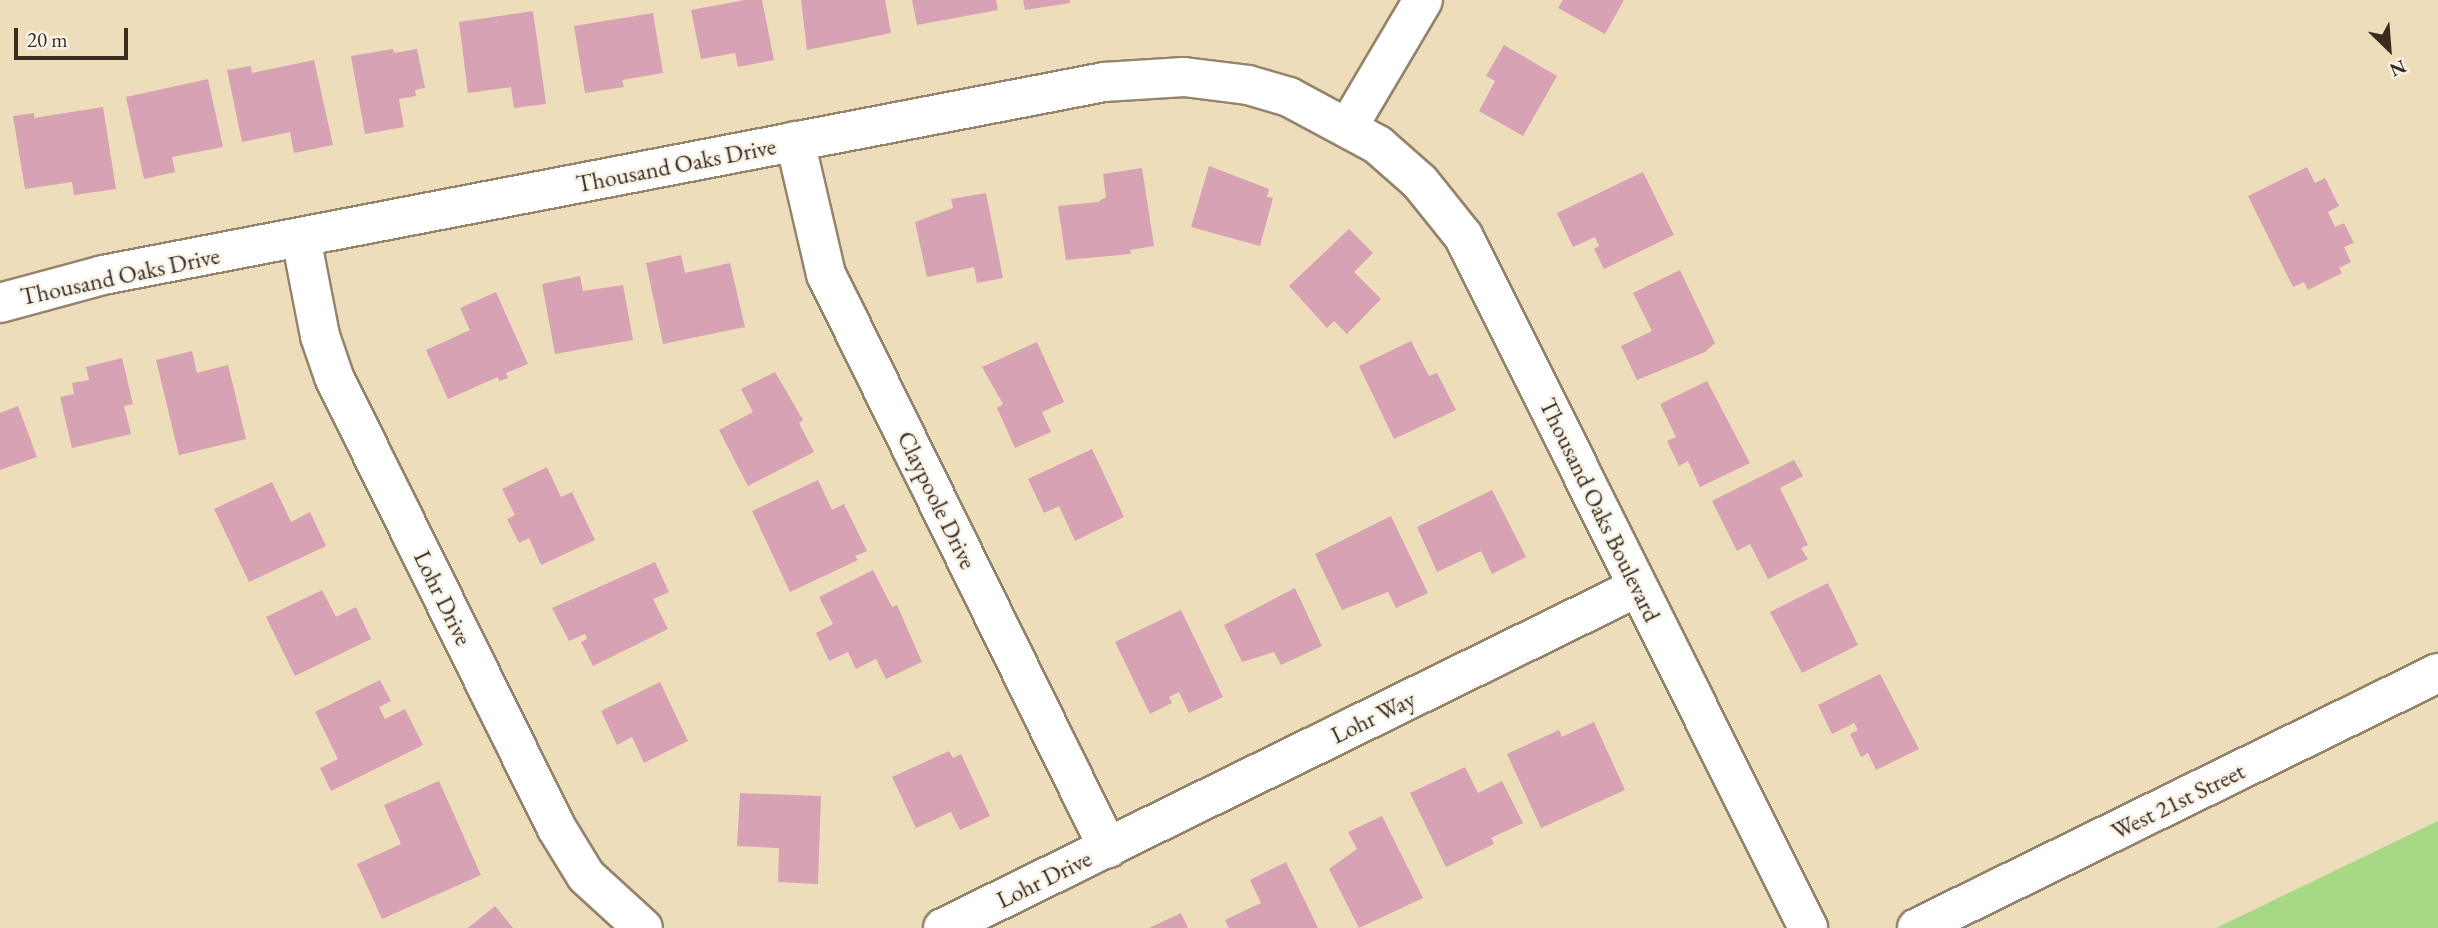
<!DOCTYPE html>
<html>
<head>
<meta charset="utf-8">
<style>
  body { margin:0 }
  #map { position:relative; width:2438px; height:928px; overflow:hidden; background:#edb; font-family:"EB Garamond",serif }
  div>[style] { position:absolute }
  .green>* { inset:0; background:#a7d886 }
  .building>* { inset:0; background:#d8a2b5 }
  .roads { filter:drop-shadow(2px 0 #94846c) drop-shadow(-2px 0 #94846c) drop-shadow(0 2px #94846c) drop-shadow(0 -2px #94846c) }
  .minor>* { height:38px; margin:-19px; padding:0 19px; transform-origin:19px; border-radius:19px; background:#fff }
  .tertiary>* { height:38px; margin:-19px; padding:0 19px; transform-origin:19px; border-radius:19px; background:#fff }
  span { translate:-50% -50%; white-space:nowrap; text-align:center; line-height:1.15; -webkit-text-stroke:5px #f7f3e8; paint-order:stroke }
  .street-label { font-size:24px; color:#3b2a1e }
  .north { position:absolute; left:2354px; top:14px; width:70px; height:70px; -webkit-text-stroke:5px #f7f3e8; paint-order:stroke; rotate:155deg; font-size:19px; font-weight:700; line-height:28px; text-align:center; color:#3b2a1e }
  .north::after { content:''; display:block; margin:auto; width:24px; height:32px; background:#3b2a1e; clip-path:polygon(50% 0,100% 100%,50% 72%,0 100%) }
  .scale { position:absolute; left:14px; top:28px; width:114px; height:32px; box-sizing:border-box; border:4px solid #3b2a1e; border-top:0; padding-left:9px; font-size:21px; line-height:24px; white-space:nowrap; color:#3b2a1e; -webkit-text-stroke:5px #f7f3e8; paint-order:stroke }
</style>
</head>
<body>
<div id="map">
  <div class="green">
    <i style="clip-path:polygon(2438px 821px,2438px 928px,2216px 928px)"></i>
  </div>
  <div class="building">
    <i style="clip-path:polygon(745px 0,762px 0,774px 60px,738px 67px,735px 53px,701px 59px,691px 10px)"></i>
    <i style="clip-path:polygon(801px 0,885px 0,891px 33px,807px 50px)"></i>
    <i style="clip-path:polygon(912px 0,996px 0,998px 10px,917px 25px)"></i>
    <i style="clip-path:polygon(1023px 0,1070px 0,1070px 3px,1025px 10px)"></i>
    <i style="clip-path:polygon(1563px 0,1624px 0,1605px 34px,1558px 8px)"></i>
    <i style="clip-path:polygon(533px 11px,546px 104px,514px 108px,511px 87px,468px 93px,459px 22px)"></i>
    <i style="clip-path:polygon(653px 13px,663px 73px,622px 80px,624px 87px,585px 93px,574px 26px)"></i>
    <i style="clip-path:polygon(1504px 45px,1557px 76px,1523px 136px,1479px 111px,1495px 81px,1486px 76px)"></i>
    <i style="clip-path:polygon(393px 49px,394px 53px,417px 49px,425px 88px,415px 90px,416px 96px,399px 99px,404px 127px,365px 134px,351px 56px)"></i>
    <i style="clip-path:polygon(314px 60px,333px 145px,294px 153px,290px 132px,242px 142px,227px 70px,251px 66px,252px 73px)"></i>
    <i style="clip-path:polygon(208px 79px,223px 147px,172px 157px,175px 172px,144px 179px,126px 97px)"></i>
    <i style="clip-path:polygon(103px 107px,116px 189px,74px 195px,72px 182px,25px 189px,13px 116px,34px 113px,34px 118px)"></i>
    <i style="clip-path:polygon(1209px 166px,1269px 189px,1267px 197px,1273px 198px,1260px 246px,1191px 227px)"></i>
    <i style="clip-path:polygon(2307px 167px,2315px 183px,2325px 178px,2339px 206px,2328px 212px,2335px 227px,2344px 223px,2354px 243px,2344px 247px,2351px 262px,2339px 268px,2342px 273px,2308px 290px,2304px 282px,2293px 287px,2248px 196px)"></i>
    <i style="clip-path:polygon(1142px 168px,1154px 246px,1130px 250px,1131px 254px,1066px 260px,1058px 206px,1098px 202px,1106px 197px,1103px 174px)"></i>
    <i style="clip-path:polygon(1643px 172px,1674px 235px,1604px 269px,1594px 249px,1599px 246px,1595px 237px,1573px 247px,1557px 213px)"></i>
    <i style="clip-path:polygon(986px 193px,1003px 278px,977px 283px,974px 267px,927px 277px,915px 222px,953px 208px,951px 199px)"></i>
    <i style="clip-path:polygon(1349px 229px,1373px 253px,1354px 272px,1381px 299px,1347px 334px,1334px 321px,1327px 328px,1289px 286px)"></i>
    <i style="clip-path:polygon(681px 255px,685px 273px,730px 263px,745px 327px,663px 344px,646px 263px)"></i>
    <i style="clip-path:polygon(1680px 270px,1715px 343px,1705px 352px,1637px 380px,1621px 346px,1652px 331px,1633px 293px)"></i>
    <i style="clip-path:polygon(580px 276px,583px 291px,623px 285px,633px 340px,555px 354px,542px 284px)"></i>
    <i style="clip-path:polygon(496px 292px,528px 364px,506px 373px,508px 378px,499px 381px,498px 377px,448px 399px,426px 350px,470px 330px,460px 308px)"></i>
    <i style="clip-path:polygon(1411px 341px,1429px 376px,1437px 373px,1456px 410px,1394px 439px,1359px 366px)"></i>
    <i style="clip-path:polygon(1037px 342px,1064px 402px,1042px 412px,1051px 432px,1015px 448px,997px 408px,1003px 404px,982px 367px)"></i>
    <i style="clip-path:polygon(192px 351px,197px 373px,228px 365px,246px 439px,179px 455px,156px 360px)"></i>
    <i style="clip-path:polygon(122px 358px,133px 404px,124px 406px,131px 434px,72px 448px,60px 397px,74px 394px,72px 383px,89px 380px,86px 367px)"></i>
    <i style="clip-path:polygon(775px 372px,803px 420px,799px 423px,814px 452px,748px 486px,719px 430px,753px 412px,741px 389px)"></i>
    <i style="clip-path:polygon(1707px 381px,1750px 463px,1700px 487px,1688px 461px,1679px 466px,1667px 441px,1676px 437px,1660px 404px)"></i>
    <i style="clip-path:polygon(18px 406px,37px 457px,0 470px,0 413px)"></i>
    <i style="clip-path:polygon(1092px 449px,1124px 517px,1075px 541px,1059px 506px,1044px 513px,1028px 479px)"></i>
    <i style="clip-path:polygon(1794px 460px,1803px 476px,1780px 488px,1808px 545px,1801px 548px,1808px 559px,1768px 579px,1750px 544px,1737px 551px,1712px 501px)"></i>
    <i style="clip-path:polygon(547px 467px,561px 497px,572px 492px,595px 540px,541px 565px,529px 538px,519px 543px,507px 519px,515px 515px,502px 489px)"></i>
    <i style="clip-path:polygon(818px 480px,832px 510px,844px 504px,867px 551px,855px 556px,858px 560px,790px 592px,752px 511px)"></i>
    <i style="clip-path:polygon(272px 482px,291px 522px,310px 512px,326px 546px,249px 582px,214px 509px)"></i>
    <i style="clip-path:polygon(1492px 490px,1526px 557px,1492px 574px,1481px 551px,1437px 572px,1417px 527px)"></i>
    <i style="clip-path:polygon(1391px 516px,1428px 593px,1396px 608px,1388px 592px,1342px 610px,1315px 554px)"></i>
    <i style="clip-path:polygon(655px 562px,669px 592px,653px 599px,668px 629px,593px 666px,581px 642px,587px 639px,585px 634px,569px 641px,552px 608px)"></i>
    <i style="clip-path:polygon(873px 570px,892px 607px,897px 605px,922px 662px,886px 679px,876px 659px,856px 669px,848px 652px,829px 661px,816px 633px,833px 624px,819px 597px)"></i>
    <i style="clip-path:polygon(1828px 583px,1858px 645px,1802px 673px,1770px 612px)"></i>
    <i style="clip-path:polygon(1295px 588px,1322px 646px,1281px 665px,1274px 652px,1242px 662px,1224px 625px)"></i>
    <i style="clip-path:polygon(322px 590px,336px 617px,356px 607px,371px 639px,295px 676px,266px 617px)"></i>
    <i style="clip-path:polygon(1181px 610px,1223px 697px,1189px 713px,1179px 692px,1169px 697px,1172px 703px,1150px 714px,1115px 642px)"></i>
    <i style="clip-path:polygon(1880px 674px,1919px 749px,1876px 770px,1868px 753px,1861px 757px,1850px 734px,1858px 730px,1854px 723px,1832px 734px,1818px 705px)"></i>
    <i style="clip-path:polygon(380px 680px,391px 701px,379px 707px,385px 719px,405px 709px,423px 745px,331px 791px,320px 768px,338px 759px,315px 712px)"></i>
    <i style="clip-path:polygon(660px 682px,688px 741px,644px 763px,632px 737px,617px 745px,601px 711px)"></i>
    <i style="clip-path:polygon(1594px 722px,1625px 790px,1541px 828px,1507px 754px,1559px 730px,1562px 737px)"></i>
    <i style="clip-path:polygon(949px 751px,953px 758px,961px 754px,990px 816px,960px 830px,951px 812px,916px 828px,892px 777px)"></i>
    <i style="clip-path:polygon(1465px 767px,1478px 793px,1502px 781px,1523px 823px,1491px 838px,1494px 844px,1446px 867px,1410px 793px)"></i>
    <i style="clip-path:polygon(439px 781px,481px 875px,382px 919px,357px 864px,401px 844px,384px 805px)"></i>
    <i style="clip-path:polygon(740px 793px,821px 796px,818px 884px,778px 882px,779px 848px,737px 846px)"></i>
    <i style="clip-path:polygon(1382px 816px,1423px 898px,1359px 928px,1329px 869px,1357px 849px,1348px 832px)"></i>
    <i style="clip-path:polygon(1286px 862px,1318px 928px,1229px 928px,1225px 920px,1261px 903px,1250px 880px)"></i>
    <i style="clip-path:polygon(495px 906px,513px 928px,468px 928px)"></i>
    <i style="clip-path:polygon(1181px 913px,1188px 928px,1149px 928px)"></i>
  </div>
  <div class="roads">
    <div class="minor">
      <i style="left:1348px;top:127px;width:147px;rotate:-59.4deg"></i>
      <i style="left:795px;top:141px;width:137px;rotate:76.9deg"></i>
      <i style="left:826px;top:274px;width:640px;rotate:63.84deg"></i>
      <i style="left:301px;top:238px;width:100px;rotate:79deg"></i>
      <i style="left:320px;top:336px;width:43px;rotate:71.1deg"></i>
      <i style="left:334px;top:377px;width:502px;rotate:63.74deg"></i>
      <i style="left:556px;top:827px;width:57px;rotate:58.5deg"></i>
      <i style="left:586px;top:876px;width:77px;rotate:42.4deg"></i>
      <i style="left:0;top:303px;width:107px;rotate:-15.2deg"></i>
      <i style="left:103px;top:275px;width:1019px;rotate:-10.91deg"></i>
      <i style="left:1104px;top:82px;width:80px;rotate:-3.6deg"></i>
      <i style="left:1184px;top:77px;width:64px;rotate:7.1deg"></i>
      <i style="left:1248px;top:85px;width:43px;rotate:16.3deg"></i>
      <i style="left:1289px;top:97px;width:101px;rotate:28.3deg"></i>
      <i style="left:1378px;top:145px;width:56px;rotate:41.4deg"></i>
      <i style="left:1420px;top:182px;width:70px;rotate:51.3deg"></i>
      <i style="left:1464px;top:237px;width:772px;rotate:63.53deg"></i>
      <i style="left:943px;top:928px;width:774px;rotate:-26.13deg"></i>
    </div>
    <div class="tertiary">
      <i style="left:1917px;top:928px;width:580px;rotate:-26.08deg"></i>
    </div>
  </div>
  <div class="street-label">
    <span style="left:676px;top:165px;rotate:-11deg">Thousand Oaks Drive</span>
    <span style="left:120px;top:276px;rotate:-12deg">Thousand Oaks Drive</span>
    <span style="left:937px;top:500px;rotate:64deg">Claypoole Drive</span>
    <span style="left:1600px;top:510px;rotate:64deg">Thousand Oaks Boulevard</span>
    <span style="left:443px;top:598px;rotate:64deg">Lohr Drive</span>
    <span style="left:1373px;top:717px;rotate:-26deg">Lohr Way</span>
    <span style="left:2178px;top:801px;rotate:-26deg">West 21st Street</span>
    <span style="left:1044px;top:879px;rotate:-26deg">Lohr Drive</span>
  </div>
  <div class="north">N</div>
  <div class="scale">20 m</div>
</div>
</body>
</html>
